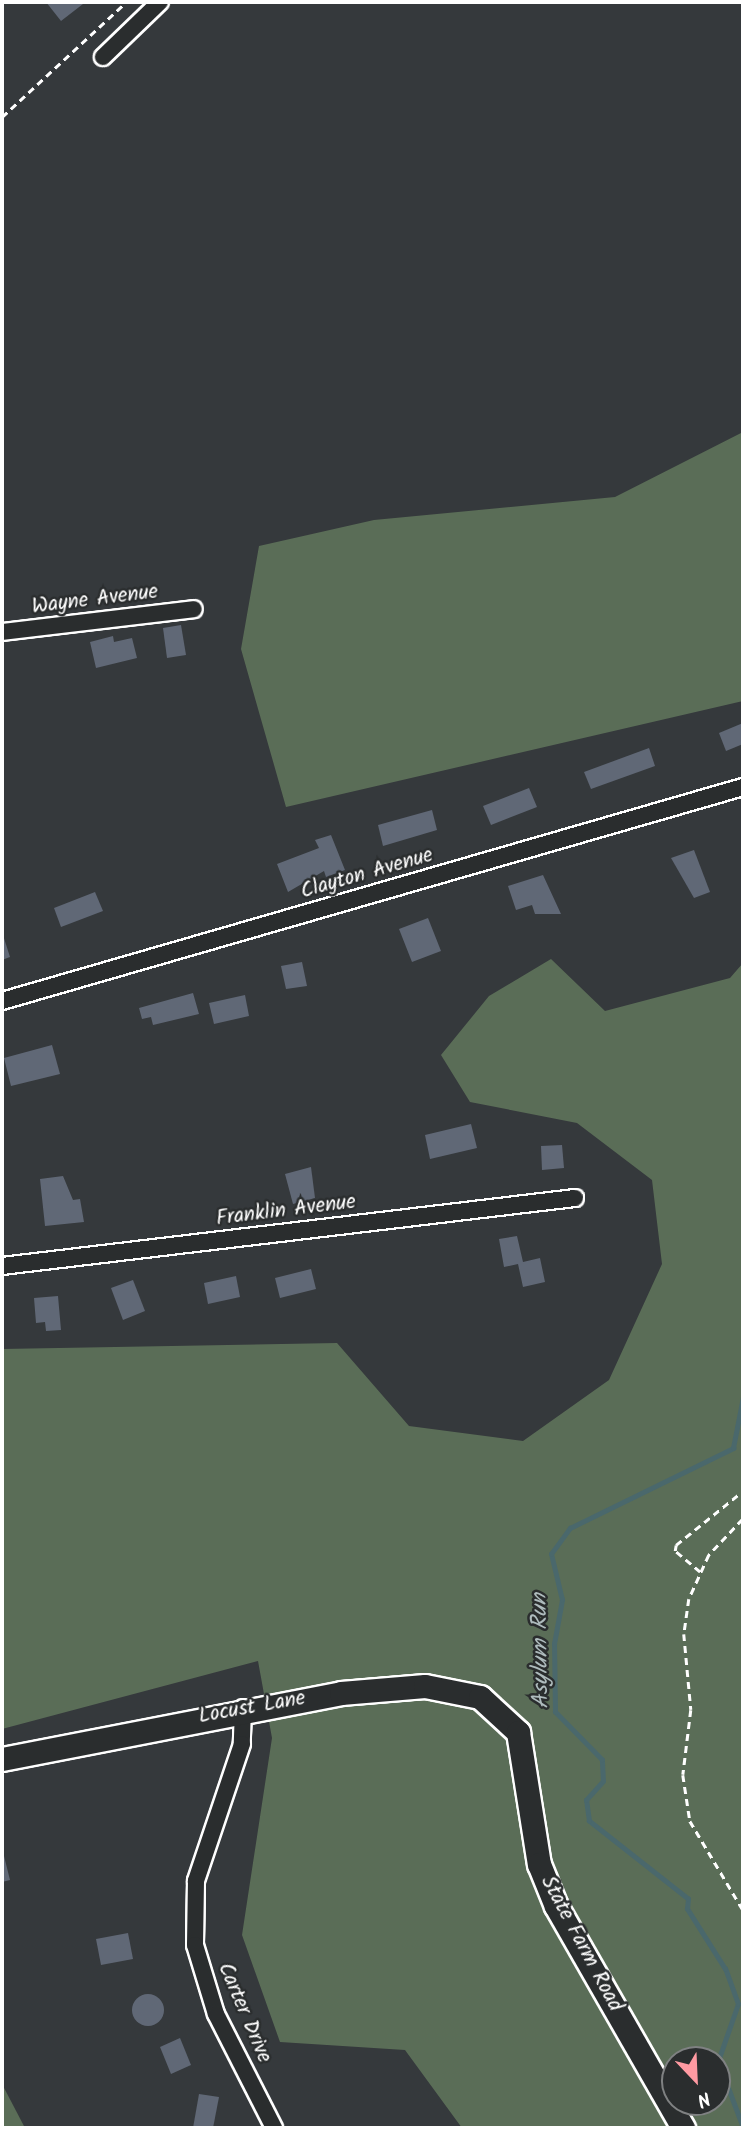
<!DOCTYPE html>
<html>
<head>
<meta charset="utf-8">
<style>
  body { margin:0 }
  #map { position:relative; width:745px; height:2130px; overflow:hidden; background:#35393c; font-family:Kalam,sans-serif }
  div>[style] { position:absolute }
  .green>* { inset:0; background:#5a6d57 }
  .stream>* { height:4.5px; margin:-2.25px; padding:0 2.25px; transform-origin:2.25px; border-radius:2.25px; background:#4a686c }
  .building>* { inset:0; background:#606876 }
  .round { border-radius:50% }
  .path>* { height:2.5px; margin-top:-1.25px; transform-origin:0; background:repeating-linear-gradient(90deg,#fff 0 7px,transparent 0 12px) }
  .roads { filter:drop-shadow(2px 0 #fff) drop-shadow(-2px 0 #fff) drop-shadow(0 2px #fff) drop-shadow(0 -2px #fff) }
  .street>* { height:16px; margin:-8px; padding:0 8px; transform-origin:8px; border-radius:8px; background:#2a2d2e }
  .secondary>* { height:23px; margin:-11.5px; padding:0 11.5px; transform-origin:11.5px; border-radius:11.5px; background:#2a2d2e }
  span { translate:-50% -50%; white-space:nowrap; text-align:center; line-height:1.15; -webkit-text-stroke:5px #2a2d2e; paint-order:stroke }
  .street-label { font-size:21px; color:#fff }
  .water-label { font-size:23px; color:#aebbbd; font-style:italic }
  .frame { position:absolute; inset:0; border:4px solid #fff; pointer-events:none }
  .north { position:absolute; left:661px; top:2046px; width:70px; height:70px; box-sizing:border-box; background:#2a2d2e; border:2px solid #7f8182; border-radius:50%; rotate:157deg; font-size:19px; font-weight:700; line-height:28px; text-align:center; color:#fff }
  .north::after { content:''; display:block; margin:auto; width:24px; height:32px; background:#ff9aa2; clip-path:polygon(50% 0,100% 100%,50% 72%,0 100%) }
</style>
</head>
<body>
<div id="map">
  <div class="green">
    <i style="clip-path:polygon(743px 432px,743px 701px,286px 807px,241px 649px,259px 546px,374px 520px,615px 497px)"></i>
    <i style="clip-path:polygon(evenodd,551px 959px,605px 1011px,730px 978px,743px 963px,743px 2128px,462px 2128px,405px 2050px,280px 2042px,242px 1935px,272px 1738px,258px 1661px,2px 1729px,2px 1349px,337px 1343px,409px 1426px,523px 1441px,609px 1380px,662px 1264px,652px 1180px,577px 1123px,470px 1102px,441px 1055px,489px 996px,551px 959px,675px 2060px,717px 2060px,717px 2102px,675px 2102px,675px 2060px)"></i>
    <i style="clip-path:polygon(2px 2084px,25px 2128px,2px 2128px)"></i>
  </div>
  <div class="stream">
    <i style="left:743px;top:2128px;width:72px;rotate:-110.5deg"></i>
    <i style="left:718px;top:2061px;width:60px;rotate:-70.7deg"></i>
    <i style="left:738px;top:2004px;width:37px;rotate:-110deg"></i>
    <i style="left:725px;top:1969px;width:71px;rotate:-122.3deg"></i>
    <i style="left:687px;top:1909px;width:10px;rotate:-84deg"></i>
    <i style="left:688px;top:1899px;width:126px;rotate:-141.8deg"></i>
    <i style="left:589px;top:1821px;width:21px;rotate:-98deg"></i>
    <i style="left:586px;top:1800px;width:25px;rotate:-48deg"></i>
    <i style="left:603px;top:1781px;width:21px;rotate:-93deg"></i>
    <i style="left:602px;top:1760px;width:67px;rotate:-134.4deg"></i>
    <i style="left:555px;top:1712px;width:68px;rotate:-90.8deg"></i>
    <i style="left:554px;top:1644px;width:45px;rotate:-79.7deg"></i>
    <i style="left:562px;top:1600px;width:47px;rotate:-103.4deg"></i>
    <i style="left:551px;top:1554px;width:32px;rotate:-54deg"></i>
    <i style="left:570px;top:1528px;width:182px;rotate:-26.1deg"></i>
    <i style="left:733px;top:1448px;width:52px;rotate:-78.9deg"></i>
  </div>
  <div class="building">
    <i style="clip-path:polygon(46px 2px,81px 2px,83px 4px,61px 21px)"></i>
    <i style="clip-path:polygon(181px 625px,186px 655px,167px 658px,163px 628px)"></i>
    <i style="clip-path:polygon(113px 636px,114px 642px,132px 638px,137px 658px,96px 668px,90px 642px)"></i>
    <i style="clip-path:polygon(743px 723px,743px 744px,726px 751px,719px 733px)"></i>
    <i style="clip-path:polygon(649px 748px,655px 766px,591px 789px,584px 772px)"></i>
    <i style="clip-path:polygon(529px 788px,537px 807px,491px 825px,483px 806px)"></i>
    <i style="clip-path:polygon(432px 810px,437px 830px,383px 846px,378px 825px)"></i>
    <i style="clip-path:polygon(331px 835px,345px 870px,326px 877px,324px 871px,288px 892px,277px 864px,319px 848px,315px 840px)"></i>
    <i style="clip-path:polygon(694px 850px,710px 892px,694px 898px,671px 858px)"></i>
    <i style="clip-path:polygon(543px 875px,561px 914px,535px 914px,532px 905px,516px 910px,508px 886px)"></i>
    <i style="clip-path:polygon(95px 892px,103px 911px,61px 927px,54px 908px)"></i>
    <i style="clip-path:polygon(428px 918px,441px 951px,412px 962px,399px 929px)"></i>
    <i style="clip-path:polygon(2px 932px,10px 957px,2px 960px)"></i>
    <i style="clip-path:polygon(302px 962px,307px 986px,286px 989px,281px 966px)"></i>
    <i style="clip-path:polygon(193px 993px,199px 1014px,153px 1025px,151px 1017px,142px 1019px,139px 1008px)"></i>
    <i style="clip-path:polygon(245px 995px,249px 1016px,214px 1024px,209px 1003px)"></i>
    <i style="clip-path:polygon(52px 1045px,60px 1074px,11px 1086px,4px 1058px)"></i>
    <i style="clip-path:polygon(471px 1124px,477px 1148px,430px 1159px,425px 1135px)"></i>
    <i style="clip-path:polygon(562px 1145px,564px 1168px,542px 1170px,541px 1146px)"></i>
    <i style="clip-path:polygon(311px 1167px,315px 1198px,293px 1204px,285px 1174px)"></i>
    <i style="clip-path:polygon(63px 1176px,73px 1200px,80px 1199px,84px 1222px,45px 1226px,40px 1179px)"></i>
    <i style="clip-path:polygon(517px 1236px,523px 1262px,540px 1258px,545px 1282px,523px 1287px,518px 1264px,504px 1267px,499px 1239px)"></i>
    <i style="clip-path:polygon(311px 1269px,316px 1289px,280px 1298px,275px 1278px)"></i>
    <i style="clip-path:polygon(236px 1276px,240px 1297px,208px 1304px,204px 1283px)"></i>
    <i style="clip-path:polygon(133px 1280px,145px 1311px,123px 1320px,111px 1288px)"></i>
    <i style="clip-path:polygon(58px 1296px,61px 1330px,46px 1331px,45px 1322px,36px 1323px,34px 1298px)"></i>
    <i style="clip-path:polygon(2px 1848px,10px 1880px,2px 1882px)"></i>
    <i style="clip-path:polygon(128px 1933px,133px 1959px,101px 1965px,96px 1939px)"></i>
    <i class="round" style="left:132px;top:1994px;width:32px;height:32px"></i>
    <i style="clip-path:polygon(180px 2038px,191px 2065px,171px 2074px,160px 2047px)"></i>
    <i style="clip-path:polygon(199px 2094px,219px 2097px,213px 2128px,193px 2128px)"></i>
  </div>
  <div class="path">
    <i style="left:2px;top:117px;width:169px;rotate:-42.8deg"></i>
    <i style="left:743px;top:1519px;width:50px;rotate:133.4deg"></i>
    <i style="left:709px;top:1555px;width:48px;rotate:114.4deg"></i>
    <i style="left:689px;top:1599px;width:35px;rotate:98deg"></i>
    <i style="left:684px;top:1634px;width:76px;rotate:84.7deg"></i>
    <i style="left:691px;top:1710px;width:65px;rotate:97deg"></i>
    <i style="left:683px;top:1775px;width:47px;rotate:81.3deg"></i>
    <i style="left:690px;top:1821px;width:104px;rotate:59.2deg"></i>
    <i style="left:700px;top:1572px;width:33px;rotate:-140deg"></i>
    <i style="left:675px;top:1551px;width:6px;rotate:-81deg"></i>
    <i style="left:676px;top:1545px;width:86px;rotate:-38.9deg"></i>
  </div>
  <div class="roads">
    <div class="street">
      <i style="left:103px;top:57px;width:79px;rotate:-44deg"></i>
      <i style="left:2px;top:632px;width:193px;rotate:-6.8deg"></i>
      <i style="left:2px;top:1001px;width:771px;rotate:-16.11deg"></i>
      <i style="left:2px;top:1266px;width:577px;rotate:-6.77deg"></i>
      <i style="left:243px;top:1708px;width:36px;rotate:92deg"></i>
      <i style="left:242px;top:1744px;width:145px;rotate:108.6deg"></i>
      <i style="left:196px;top:1881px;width:64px;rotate:90.9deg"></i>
      <i style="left:195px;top:1945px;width:72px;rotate:73.1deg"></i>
      <i style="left:216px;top:2014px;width:128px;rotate:63deg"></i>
    </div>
    <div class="secondary">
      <i style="left:2px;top:1759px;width:345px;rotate:-11deg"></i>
      <i style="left:341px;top:1693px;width:84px;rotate:-4.8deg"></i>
      <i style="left:425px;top:1686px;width:56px;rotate:11.3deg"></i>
      <i style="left:480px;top:1697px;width:52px;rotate:42.6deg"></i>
      <i style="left:518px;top:1732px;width:134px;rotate:81deg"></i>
      <i style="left:539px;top:1864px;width:45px;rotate:68deg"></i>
      <i style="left:556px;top:1906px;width:256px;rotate:60.2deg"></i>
    </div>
  </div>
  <div class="street-label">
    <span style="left:95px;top:600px;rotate:-7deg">Wayne Avenue</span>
    <span style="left:367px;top:874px;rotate:-16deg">Clayton Avenue</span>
    <span style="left:286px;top:1211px;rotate:-7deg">Franklin Avenue</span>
    <span style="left:252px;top:1708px;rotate:-10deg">Locust Lane</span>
    <span style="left:581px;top:1944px;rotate:62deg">State Farm Road</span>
    <span style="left:244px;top:2013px;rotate:67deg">Carter Drive</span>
  </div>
  <div class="water-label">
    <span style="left:541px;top:1651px;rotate:-91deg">Asylum Run</span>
  </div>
  <div class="frame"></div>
  <div class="north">N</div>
</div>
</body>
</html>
